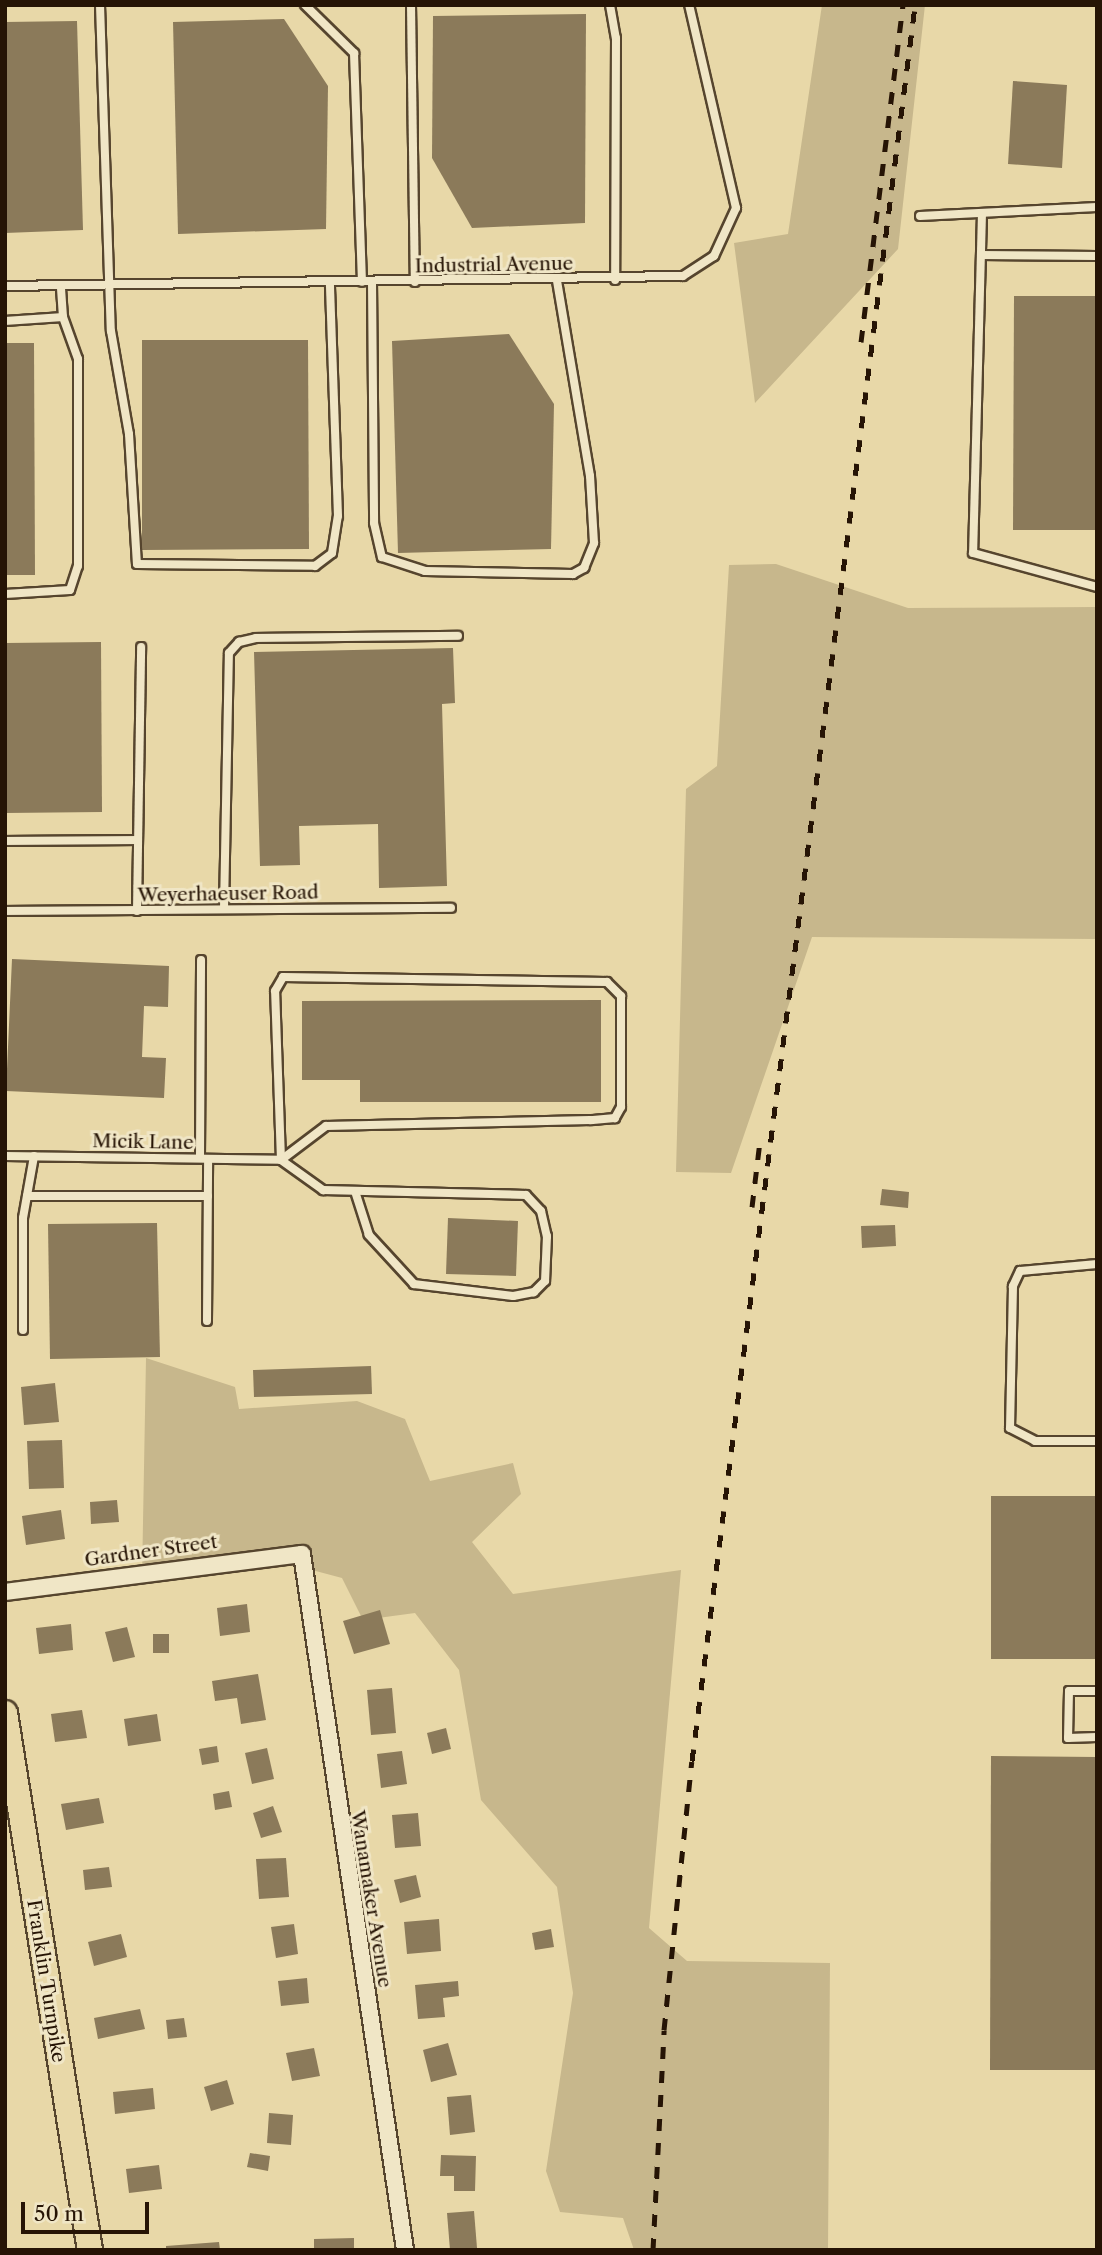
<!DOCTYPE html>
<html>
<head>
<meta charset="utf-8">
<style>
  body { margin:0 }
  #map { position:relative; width:1102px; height:2255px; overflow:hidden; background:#e8d8a8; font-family:"Libre Caslon Text",serif }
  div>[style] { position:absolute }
  .green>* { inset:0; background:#c7b78c }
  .building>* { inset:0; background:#8b7a5a }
  .roads { filter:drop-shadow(2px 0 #56452e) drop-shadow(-2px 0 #56452e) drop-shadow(0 2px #56452e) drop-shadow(0 -2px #56452e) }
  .lane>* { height:8px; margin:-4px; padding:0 4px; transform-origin:4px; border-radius:4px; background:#f0e6c6 }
  .street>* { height:16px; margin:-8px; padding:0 8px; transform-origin:8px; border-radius:8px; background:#f0e6c6 }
  .primary>* { height:24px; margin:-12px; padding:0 12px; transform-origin:12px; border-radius:12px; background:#e8d8a8 }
  .rail>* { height:5px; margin-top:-2.5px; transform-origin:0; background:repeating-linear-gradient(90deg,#261405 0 12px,transparent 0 24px) }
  span { translate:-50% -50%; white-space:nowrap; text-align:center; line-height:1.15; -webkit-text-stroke:6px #f0e6c6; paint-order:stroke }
  .street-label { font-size:19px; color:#261405 }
  .frame { position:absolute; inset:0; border:7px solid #261405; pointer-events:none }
  .scale { position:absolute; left:21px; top:2202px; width:128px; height:32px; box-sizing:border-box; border:4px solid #261405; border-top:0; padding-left:9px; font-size:21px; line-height:24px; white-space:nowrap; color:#261405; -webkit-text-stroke:5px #f0e6c6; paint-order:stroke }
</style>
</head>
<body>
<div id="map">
  <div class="green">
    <i style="clip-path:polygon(822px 5px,925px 5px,898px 249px,755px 403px,734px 243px,788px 234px)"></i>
    <i style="clip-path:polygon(776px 564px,908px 608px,1097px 607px,1097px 939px,812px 937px,731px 1173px,676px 1172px,686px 789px,717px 766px,729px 565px)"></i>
    <i style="clip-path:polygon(146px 1358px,235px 1387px,239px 1409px,357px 1401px,405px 1419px,430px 1481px,513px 1463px,521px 1494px,472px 1542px,513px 1594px,681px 1570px,649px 1928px,687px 1961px,830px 1963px,828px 2250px,634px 2250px,623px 2218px,560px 2212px,546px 2171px,573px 1993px,557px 1887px,481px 1800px,459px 1670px,415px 1613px,363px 1620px,342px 1578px,282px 1562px,142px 1577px)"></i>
  </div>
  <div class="building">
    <i style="clip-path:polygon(586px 14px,585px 223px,472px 228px,432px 158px,433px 16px)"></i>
    <i style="clip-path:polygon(284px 19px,328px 86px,326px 229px,178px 234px,173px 22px)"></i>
    <i style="clip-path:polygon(77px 21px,83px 230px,5px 233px,5px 22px)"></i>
    <i style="clip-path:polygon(1013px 81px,1067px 85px,1062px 168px,1008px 164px)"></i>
    <i style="clip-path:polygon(1014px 296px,1097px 296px,1097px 530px,1013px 530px)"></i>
    <i style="clip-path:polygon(509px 334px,554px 404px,551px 549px,398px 553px,392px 341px)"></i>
    <i style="clip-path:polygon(142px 340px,308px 340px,309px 549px,142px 550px)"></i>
    <i style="clip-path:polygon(5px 343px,34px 343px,35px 575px,5px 575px)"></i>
    <i style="clip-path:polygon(101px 642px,102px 812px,5px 813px,5px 643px)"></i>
    <i style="clip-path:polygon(453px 648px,455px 703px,442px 704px,447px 886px,379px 888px,378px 824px,299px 826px,300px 865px,260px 866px,254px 652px)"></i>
    <i style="clip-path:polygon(12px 959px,169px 966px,168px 1007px,144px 1006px,142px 1057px,166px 1058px,164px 1098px,6px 1091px)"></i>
    <i style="clip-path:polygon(601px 1000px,601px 1102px,360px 1102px,360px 1080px,302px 1080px,302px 1001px)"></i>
    <i style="clip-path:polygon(882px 1189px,909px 1192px,908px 1208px,880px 1205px)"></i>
    <i style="clip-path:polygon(448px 1218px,518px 1221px,516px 1276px,446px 1274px)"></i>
    <i style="clip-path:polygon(157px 1223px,160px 1357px,50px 1359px,48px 1224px)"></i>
    <i style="clip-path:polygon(895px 1225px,896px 1246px,862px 1248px,861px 1226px)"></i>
    <i style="clip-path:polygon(371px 1366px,372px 1394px,254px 1397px,253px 1370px)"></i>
    <i style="clip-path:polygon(55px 1383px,59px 1422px,24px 1425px,21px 1387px)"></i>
    <i style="clip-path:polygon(62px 1440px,64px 1488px,29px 1489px,27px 1441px)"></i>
    <i style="clip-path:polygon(991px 1496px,1097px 1496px,1097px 1659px,991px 1659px)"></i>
    <i style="clip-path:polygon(117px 1500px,119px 1522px,91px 1524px,90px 1502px)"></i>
    <i style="clip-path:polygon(61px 1510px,65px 1539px,26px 1545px,22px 1516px)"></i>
    <i style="clip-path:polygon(247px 1604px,250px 1632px,220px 1636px,217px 1608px)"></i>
    <i style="clip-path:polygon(380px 1610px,390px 1644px,354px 1654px,343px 1621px)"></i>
    <i style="clip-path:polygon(71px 1624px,73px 1650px,39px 1654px,36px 1628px)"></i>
    <i style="clip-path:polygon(127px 1627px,135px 1657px,113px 1662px,105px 1632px)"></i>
    <i style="clip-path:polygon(153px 1634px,169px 1634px,169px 1653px,153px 1653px)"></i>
    <i style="clip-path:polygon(258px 1674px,266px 1720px,241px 1724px,237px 1698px,215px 1701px,212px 1681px)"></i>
    <i style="clip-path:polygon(392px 1688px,396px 1733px,371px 1735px,367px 1690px)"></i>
    <i style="clip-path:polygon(82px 1710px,87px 1738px,55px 1742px,51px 1714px)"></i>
    <i style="clip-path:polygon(157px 1714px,161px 1741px,128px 1746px,124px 1719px)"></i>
    <i style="clip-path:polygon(446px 1728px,451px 1749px,432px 1754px,427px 1733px)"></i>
    <i style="clip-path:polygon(217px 1746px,219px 1762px,202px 1765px,199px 1749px)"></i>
    <i style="clip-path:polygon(267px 1748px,274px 1779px,252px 1784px,245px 1753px)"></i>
    <i style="clip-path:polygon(402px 1751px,407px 1784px,381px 1788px,377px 1754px)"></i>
    <i style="clip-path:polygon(991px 1756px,1097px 1757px,1097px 2070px,990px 2070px)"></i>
    <i style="clip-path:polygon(229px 1791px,232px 1807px,215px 1810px,213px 1794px)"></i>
    <i style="clip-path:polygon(99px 1798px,104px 1823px,66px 1830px,61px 1804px)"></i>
    <i style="clip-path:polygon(273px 1806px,282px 1832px,261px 1838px,253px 1813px)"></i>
    <i style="clip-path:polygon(418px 1813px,421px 1846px,395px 1848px,392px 1815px)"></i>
    <i style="clip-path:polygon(286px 1858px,289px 1897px,259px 1899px,256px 1859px)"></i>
    <i style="clip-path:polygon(109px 1867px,112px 1887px,85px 1890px,83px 1870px)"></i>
    <i style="clip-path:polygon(416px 1875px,421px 1897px,400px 1903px,394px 1880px)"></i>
    <i style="clip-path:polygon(439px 1919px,441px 1951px,407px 1954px,404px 1922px)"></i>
    <i style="clip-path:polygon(294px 1924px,298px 1954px,276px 1958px,271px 1927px)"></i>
    <i style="clip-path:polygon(551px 1929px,554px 1947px,535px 1950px,532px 1933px)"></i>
    <i style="clip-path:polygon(121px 1934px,127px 1957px,94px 1966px,88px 1942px)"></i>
    <i style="clip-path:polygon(307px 1978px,309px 2003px,281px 2006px,278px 1981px)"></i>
    <i style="clip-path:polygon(458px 1981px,459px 1996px,443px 1998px,445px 2017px,418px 2019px,415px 1985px)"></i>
    <i style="clip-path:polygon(140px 2009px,145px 2029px,98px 2039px,94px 2018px)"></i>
    <i style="clip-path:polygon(184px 2018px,187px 2037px,168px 2039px,166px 2020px)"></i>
    <i style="clip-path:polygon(448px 2043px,457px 2075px,431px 2082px,423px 2050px)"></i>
    <i style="clip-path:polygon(314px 2048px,320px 2076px,292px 2081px,286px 2053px)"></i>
    <i style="clip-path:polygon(227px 2080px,234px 2104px,211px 2111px,204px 2087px)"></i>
    <i style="clip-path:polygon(153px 2088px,155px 2109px,115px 2114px,113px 2092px)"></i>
    <i style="clip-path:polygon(471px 2095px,475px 2132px,450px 2135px,447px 2097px)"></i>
    <i style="clip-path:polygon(269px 2113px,293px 2115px,291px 2145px,267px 2143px)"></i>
    <i style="clip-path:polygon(250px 2153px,270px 2156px,268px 2171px,247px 2167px)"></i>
    <i style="clip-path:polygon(441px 2155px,476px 2156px,475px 2191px,454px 2191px,454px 2176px,440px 2176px)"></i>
    <i style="clip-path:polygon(159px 2165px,162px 2189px,129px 2193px,126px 2169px)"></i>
    <i style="clip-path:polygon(474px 2211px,477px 2248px,450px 2250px,447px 2213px)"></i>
    <i style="clip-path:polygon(354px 2238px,354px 2250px,314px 2250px,314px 2239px)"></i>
    <i style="clip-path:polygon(219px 2242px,220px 2250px,166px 2250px,166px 2246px)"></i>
  </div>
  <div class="roads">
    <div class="lane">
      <i style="left:100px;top:5px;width:326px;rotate:88.1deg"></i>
      <i style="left:111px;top:331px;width:105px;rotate:80.1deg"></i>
      <i style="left:129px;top:434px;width:130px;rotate:86.5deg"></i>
      <i style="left:137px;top:564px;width:178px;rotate:0.6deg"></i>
      <i style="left:315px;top:566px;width:21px;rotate:-37deg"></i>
      <i style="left:332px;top:553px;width:37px;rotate:-81deg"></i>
      <i style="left:338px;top:516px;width:234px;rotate:-92deg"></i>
      <i style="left:305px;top:5px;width:69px;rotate:44.4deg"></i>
      <i style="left:354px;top:53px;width:229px;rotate:88deg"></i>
      <i style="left:411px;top:5px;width:277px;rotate:89.2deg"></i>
      <i style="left:610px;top:5px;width:34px;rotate:80deg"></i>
      <i style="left:616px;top:38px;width:242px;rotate:90.2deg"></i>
      <i style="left:982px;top:213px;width:340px;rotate:91.5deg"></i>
      <i style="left:973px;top:553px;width:129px;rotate:15.3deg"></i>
      <i style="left:920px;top:216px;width:177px;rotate:-2.9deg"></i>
      <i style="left:981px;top:255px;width:116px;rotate:0.5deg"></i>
      <i style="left:372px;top:282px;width:241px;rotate:89.5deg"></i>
      <i style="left:374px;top:523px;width:35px;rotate:77deg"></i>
      <i style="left:382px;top:557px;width:45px;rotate:18deg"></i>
      <i style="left:425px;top:571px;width:148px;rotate:1.2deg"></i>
      <i style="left:573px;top:574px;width:13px;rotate:-29deg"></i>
      <i style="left:584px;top:568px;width:27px;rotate:-68deg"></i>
      <i style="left:594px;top:543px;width:67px;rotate:-93.4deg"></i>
      <i style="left:590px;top:476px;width:199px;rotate:-99.6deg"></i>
      <i style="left:5px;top:286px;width:678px;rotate:-0.85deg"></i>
      <i style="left:683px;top:276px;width:37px;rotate:-33deg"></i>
      <i style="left:714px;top:256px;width:53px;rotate:-65.4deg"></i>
      <i style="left:736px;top:208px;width:208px;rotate:-103deg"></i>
      <i style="left:5px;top:321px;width:58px;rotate:-3.9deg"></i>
      <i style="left:5px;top:594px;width:65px;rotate:-3.5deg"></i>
      <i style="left:70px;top:590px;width:25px;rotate:-72deg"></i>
      <i style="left:78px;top:566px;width:207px;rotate:-90deg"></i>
      <i style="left:78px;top:359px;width:45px;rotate:-109.7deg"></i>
      <i style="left:63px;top:317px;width:32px;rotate:-94deg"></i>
      <i style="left:5px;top:841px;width:132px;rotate:-0.4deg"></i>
      <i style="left:224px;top:909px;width:256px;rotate:-88.9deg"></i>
      <i style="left:229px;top:653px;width:15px;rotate:-48deg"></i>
      <i style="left:239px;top:642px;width:17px;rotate:-13deg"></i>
      <i style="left:256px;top:638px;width:202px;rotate:-0.6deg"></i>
      <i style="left:5px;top:911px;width:446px;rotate:-0.4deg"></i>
      <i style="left:137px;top:911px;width:264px;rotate:-89.1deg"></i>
      <i style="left:283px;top:977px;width:324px;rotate:0.9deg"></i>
      <i style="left:607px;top:982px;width:20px;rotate:45deg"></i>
      <i style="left:621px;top:996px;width:111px;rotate:90deg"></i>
      <i style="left:621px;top:1107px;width:13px;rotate:119deg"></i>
      <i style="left:615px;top:1118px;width:25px;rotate:175deg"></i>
      <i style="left:590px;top:1120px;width:264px;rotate:178.7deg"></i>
      <i style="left:326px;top:1126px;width:56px;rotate:142.9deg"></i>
      <i style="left:281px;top:1160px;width:169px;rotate:-92deg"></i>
      <i style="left:275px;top:991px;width:16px;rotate:-60deg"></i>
      <i style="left:5px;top:1156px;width:276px;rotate:0.8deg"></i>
      <i style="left:200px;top:1158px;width:198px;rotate:-89.7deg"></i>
      <i style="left:281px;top:1160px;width:52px;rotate:35.5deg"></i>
      <i style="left:323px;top:1190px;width:203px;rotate:1.4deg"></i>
      <i style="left:526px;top:1195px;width:22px;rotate:47deg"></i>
      <i style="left:541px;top:1211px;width:26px;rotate:77deg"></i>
      <i style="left:547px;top:1236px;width:45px;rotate:92.5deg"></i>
      <i style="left:545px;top:1281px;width:16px;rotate:135deg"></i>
      <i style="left:534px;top:1292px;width:21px;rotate:169deg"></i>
      <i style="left:513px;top:1296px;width:100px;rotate:-173.1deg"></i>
      <i style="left:414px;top:1284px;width:67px;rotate:-132.6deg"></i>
      <i style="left:369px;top:1235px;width:46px;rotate:-107.7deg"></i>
      <i style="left:27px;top:1196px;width:181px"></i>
      <i style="left:1097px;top:1264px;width:77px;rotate:174.8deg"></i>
      <i style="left:1020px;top:1271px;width:17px;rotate:115deg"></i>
      <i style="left:1013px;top:1286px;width:142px;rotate:91.2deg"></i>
      <i style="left:1010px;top:1428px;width:28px;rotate:27deg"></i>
      <i style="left:1035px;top:1441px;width:62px"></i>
      <i style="left:207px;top:1321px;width:162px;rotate:-89.6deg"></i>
      <i style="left:23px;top:1330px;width:112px;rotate:-90deg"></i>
      <i style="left:23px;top:1218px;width:63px;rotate:-79.9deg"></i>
      <i style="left:1097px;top:1691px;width:28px;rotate:180deg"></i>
      <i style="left:1069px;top:1691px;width:47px;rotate:91.2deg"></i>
      <i style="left:1068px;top:1738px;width:29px;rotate:-2deg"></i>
    </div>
    <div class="street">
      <i style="left:5px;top:1592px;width:299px;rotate:-7.3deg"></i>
      <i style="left:302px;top:1554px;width:704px;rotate:81.58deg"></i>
    </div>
    <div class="primary">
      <i style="left:5px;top:1713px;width:544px;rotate:81.01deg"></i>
    </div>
  </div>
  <div class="rail">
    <i style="left:861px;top:342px;width:340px;rotate:-82.9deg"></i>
    <i style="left:752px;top:1207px;width:66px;rotate:-83.1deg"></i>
    <i style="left:653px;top:2250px;width:220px;rotate:-87.1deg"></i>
    <i style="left:664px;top:2030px;width:270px;rotate:-84.1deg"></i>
    <i style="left:692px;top:1761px;width:1770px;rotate:-82.76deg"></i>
  </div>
  <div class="street-label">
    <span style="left:494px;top:265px;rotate:-1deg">Industrial Avenue</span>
    <span style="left:228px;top:894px;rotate:-1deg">Weyerhaeuser Road</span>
    <span style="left:143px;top:1142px;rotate:1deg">Micik Lane</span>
    <span style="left:151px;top:1551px;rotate:-8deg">Gardner Street</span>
    <span style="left:371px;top:1899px;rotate:81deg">Wanamaker Avenue</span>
    <span style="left:46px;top:1981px;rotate:81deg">Franklin Turnpike</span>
  </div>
  <div class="frame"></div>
  <div class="scale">50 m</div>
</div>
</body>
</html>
